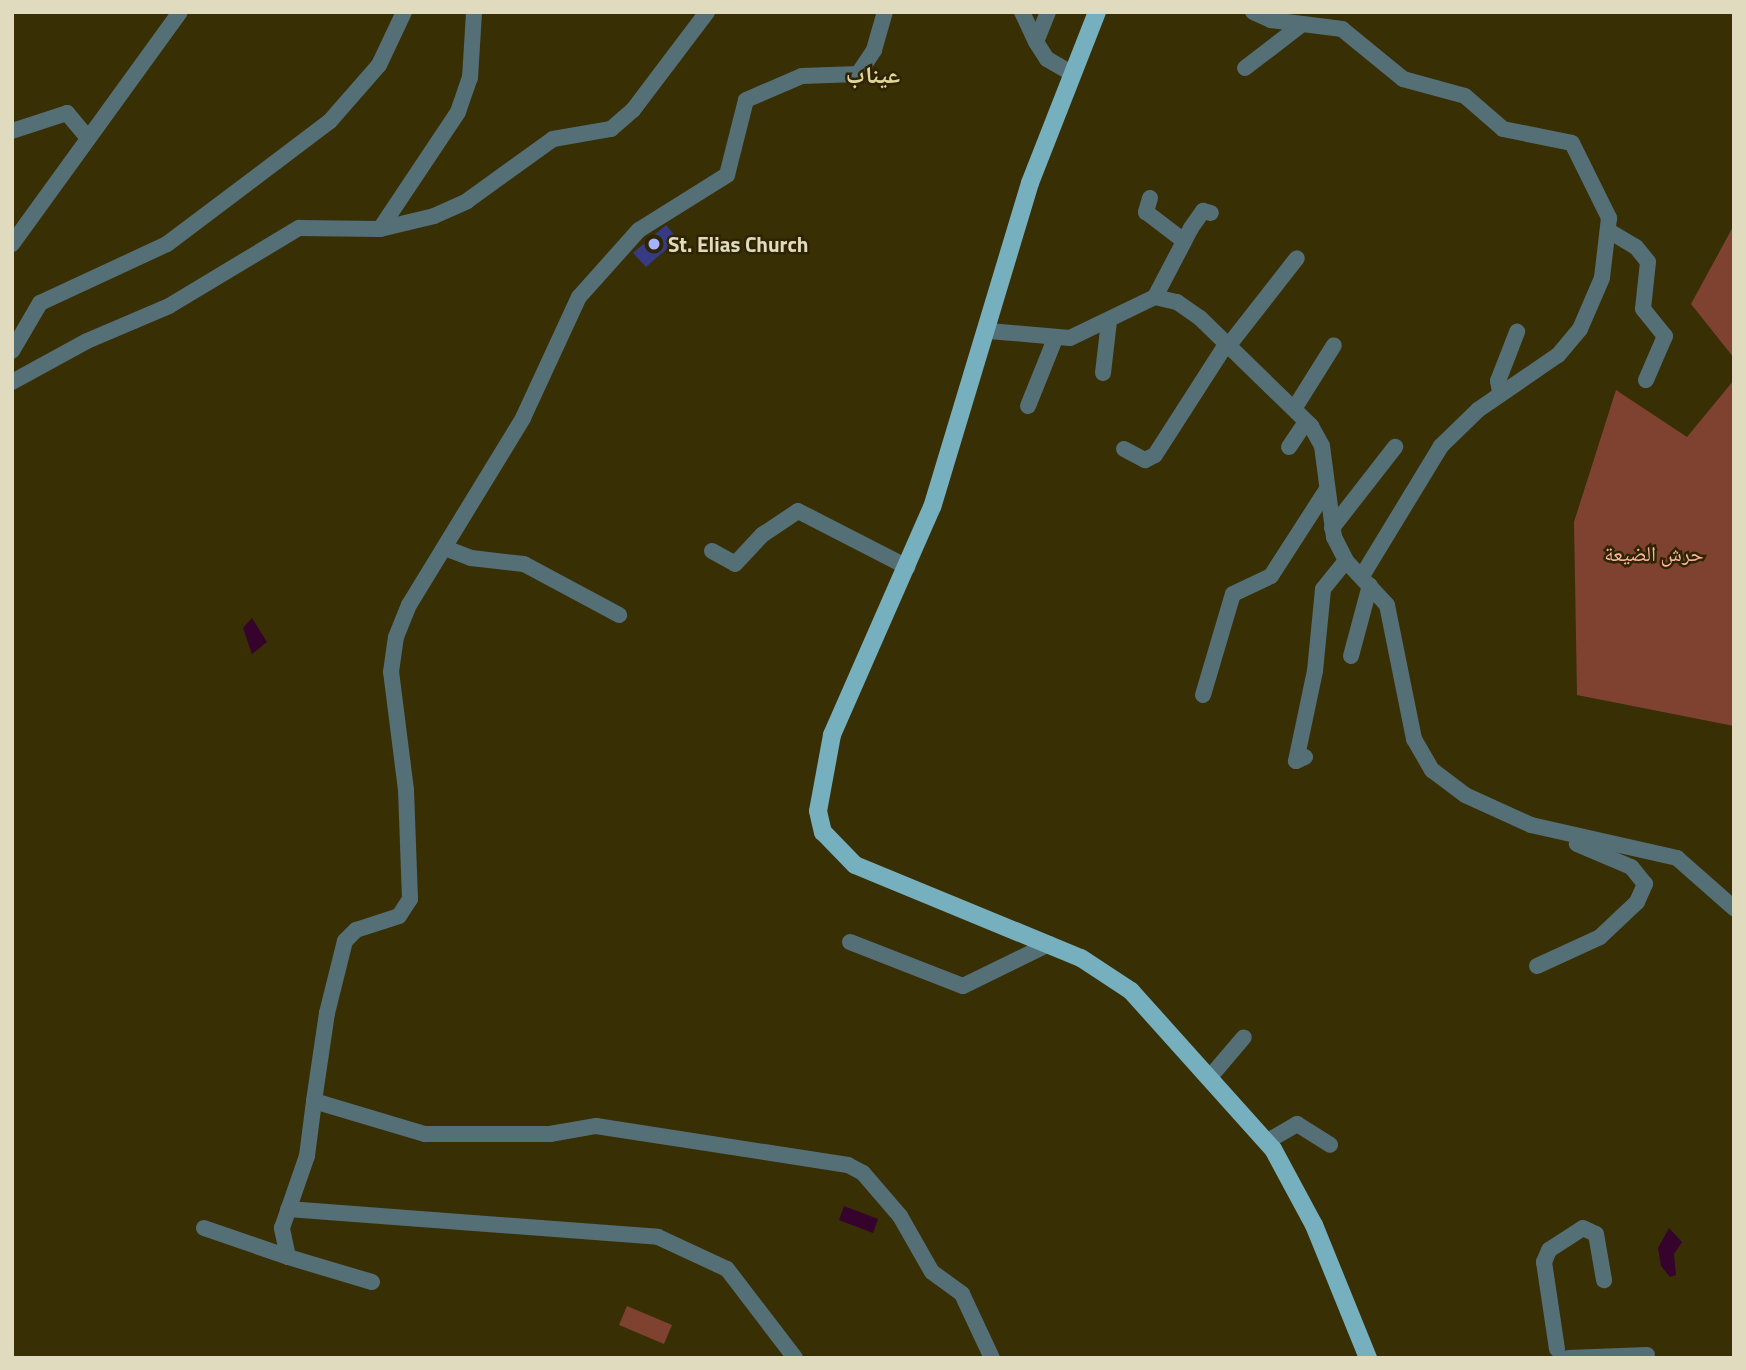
<!DOCTYPE html>
<html>
<head>
<meta charset="utf-8">
<style>
  body { margin:0 }
  #map { position:relative; width:1746px; height:1370px; overflow:hidden; background:#382f05; font-family:"Titillium Web","Noto Naskh Arabic",sans-serif }
  div>[style] { position:absolute }
  .green>* { inset:0; background:#7f4230 }
  .water>* { inset:0; background:#36032d }
  .building>* { inset:0; background:#363b83 }
  .minor>* { height:16px; margin:-8px; padding:0 8px; transform-origin:8px; border-radius:8px; background:#556f77 }
  .major>* { height:18px; margin:-9px; padding:0 9px; transform-origin:9px; border-radius:9px; background:#76afbe }
  .dots>* { width:19px; height:19px; translate:-50% -50%; box-sizing:border-box; border:4px solid #2e2500; border-radius:50% }
  span { translate:-50% -50%; white-space:nowrap; text-align:center; line-height:1.15; -webkit-text-stroke:5px #2e2500; paint-order:stroke }
  .poi-label { font-size:21px; color:#e0dabe; font-weight:700 }
  .left { translate:0 -50%; text-align:left }
  .park-label { font-size:21px; color:#fbb39f }
  .quarter-label { font-size:24px; color:#e1d49c; font-weight:700 }
  .frame { position:absolute; inset:0; border:14px solid #e0dabe; pointer-events:none }
</style>
</head>
<body>
<div id="map">
  <div class="green">
    <i style="clip-path:polygon(1734px 225px,1734px 358px,1691px 304px)"></i>
    <i style="clip-path:polygon(1734px 380px,1734px 726px,1577px 695px,1574px 522px,1616px 390px,1687px 437px)"></i>
    <i style="clip-path:polygon(627px 1306px,672px 1325px,664px 1344px,619px 1325px)"></i>
  </div>
  <div class="water">
    <i style="clip-path:polygon(252px 618px,267px 642px,252px 654px,243px 628px)"></i>
    <i style="clip-path:polygon(844px 1206px,878px 1219px,873px 1233px,839px 1220px)"></i>
    <i style="clip-path:polygon(1669px 1228px,1682px 1242px,1674px 1254px,1676px 1275px,1670px 1277px,1661px 1266px,1658px 1248px)"></i>
  </div>
  <div class="building">
    <i style="clip-path:polygon(666px 225px,678px 239px,646px 267px,633px 253px)"></i>
  </div>
  <div class="minor">
    <i style="left:1022px;top:12px;width:33px;rotate:65deg"></i>
    <i style="left:1048px;top:12px;width:32px;rotate:112deg"></i>
    <i style="left:1036px;top:42px;width:20px;rotate:57deg"></i>
    <i style="left:1047px;top:59px;width:30px;rotate:30deg"></i>
    <i style="left:1253px;top:12px;width:20px;rotate:24deg"></i>
    <i style="left:1271px;top:20px;width:72px;rotate:7.2deg"></i>
    <i style="left:1342px;top:29px;width:79px;rotate:39.3deg"></i>
    <i style="left:1403px;top:79px;width:64px;rotate:15.3deg"></i>
    <i style="left:1465px;top:96px;width:50px;rotate:41deg"></i>
    <i style="left:1503px;top:129px;width:70px;rotate:11.5deg"></i>
    <i style="left:1572px;top:143px;width:84px;rotate:63.7deg"></i>
    <i style="left:1609px;top:218px;width:60px;rotate:96.7deg"></i>
    <i style="left:1602px;top:278px;width:56px;rotate:113.3deg"></i>
    <i style="left:1580px;top:329px;width:34px;rotate:130deg"></i>
    <i style="left:1558px;top:355px;width:97px;rotate:145.5deg"></i>
    <i style="left:1478px;top:410px;width:52px;rotate:135.8deg"></i>
    <i style="left:1441px;top:446px;width:152px;rotate:121.3deg"></i>
    <i style="left:1245px;top:68px;width:71px;rotate:-37.5deg"></i>
    <i style="left:12px;top:131px;width:58px;rotate:-18.1deg"></i>
    <i style="left:67px;top:113px;width:33px;rotate:50deg"></i>
    <i style="left:1150px;top:198px;width:15px;rotate:106deg"></i>
    <i style="left:1146px;top:212px;width:48px;rotate:37.3deg"></i>
    <i style="left:380px;top:229px;width:141px;rotate:-56.3deg"></i>
    <i style="left:458px;top:112px;width:36px;rotate:-71deg"></i>
    <i style="left:470px;top:78px;width:66px;rotate:-86.5deg"></i>
    <i style="left:1609px;top:231px;width:31px;rotate:31deg"></i>
    <i style="left:1636px;top:247px;width:19px;rotate:51deg"></i>
    <i style="left:1648px;top:262px;width:47px;rotate:96.1deg"></i>
    <i style="left:1643px;top:309px;width:35px;rotate:51deg"></i>
    <i style="left:1665px;top:336px;width:48px;rotate:113.4deg"></i>
    <i style="left:12px;top:244px;width:286px;rotate:-54.1deg"></i>
    <i style="left:1155px;top:297px;width:78px;rotate:-62.4deg"></i>
    <i style="left:1191px;top:228px;width:21px;rotate:-55deg"></i>
    <i style="left:1203px;top:211px;width:8px;rotate:14deg"></i>
    <i style="left:989px;top:331px;width:81px;rotate:4.9deg"></i>
    <i style="left:1070px;top:338px;width:94px;rotate:-25.8deg"></i>
    <i style="left:1155px;top:297px;width:23px;rotate:13deg"></i>
    <i style="left:1177px;top:302px;width:28px;rotate:35deg"></i>
    <i style="left:1200px;top:318px;width:155px;rotate:44.2deg"></i>
    <i style="left:1311px;top:426px;width:23px;rotate:61deg"></i>
    <i style="left:1322px;top:446px;width:92px;rotate:82.5deg"></i>
    <i style="left:1334px;top:537px;width:27px;rotate:63deg"></i>
    <i style="left:1346px;top:561px;width:60px;rotate:47deg"></i>
    <i style="left:1387px;top:605px;width:137px;rotate:78.6deg"></i>
    <i style="left:1414px;top:739px;width:36px;rotate:60deg"></i>
    <i style="left:1432px;top:770px;width:41px;rotate:37.1deg"></i>
    <i style="left:1465px;top:795px;width:72px;rotate:24.4deg"></i>
    <i style="left:1531px;top:825px;width:150px;rotate:12.7deg"></i>
    <i style="left:1677px;top:858px;width:76px;rotate:41.3deg"></i>
    <i style="left:1229px;top:345px;width:110px;rotate:-52deg"></i>
    <i style="left:12px;top:351px;width:56px;rotate:-59.7deg"></i>
    <i style="left:40px;top:303px;width:140px;rotate:-24.9deg"></i>
    <i style="left:167px;top:244px;width:204px;rotate:-37deg"></i>
    <i style="left:330px;top:121px;width:74px;rotate:-48.8deg"></i>
    <i style="left:379px;top:65px;width:59px;rotate:-64.7deg"></i>
    <i style="left:1103px;top:373px;width:52px;rotate:-83.4deg"></i>
    <i style="left:12px;top:382px;width:85px;rotate:-28.7deg"></i>
    <i style="left:87px;top:341px;width:89px;rotate:-23.1deg"></i>
    <i style="left:169px;top:306px;width:152px;rotate:-31deg"></i>
    <i style="left:299px;top:228px;width:81px;rotate:0.7deg"></i>
    <i style="left:380px;top:229px;width:56px;rotate:-13.5deg"></i>
    <i style="left:434px;top:216px;width:36px;rotate:-24deg"></i>
    <i style="left:467px;top:201px;width:106px;rotate:-35.8deg"></i>
    <i style="left:553px;top:139px;width:59px;rotate:-9.8deg"></i>
    <i style="left:611px;top:129px;width:29px;rotate:-41deg"></i>
    <i style="left:633px;top:110px;width:123px;rotate:-52.9deg"></i>
    <i style="left:1500px;top:392px;width:11px;rotate:-100deg"></i>
    <i style="left:1498px;top:381px;width:53px;rotate:-68.8deg"></i>
    <i style="left:1028px;top:406px;width:72px;rotate:-68.1deg"></i>
    <i style="left:1294px;top:409px;width:75px;rotate:-58deg"></i>
    <i style="left:1289px;top:447px;width:30px;rotate:-56deg"></i>
    <i style="left:1124px;top:449px;width:24px;rotate:28deg"></i>
    <i style="left:1145px;top:460px;width:11px;rotate:-27deg"></i>
    <i style="left:1155px;top:455px;width:133px;rotate:-57.3deg"></i>
    <i style="left:1332px;top:528px;width:103px;rotate:-52.1deg"></i>
    <i style="left:445px;top:548px;width:28px;rotate:21deg"></i>
    <i style="left:471px;top:558px;width:53px;rotate:6.5deg"></i>
    <i style="left:524px;top:564px;width:108px;rotate:28.2deg"></i>
    <i style="left:712px;top:551px;width:26px;rotate:29deg"></i>
    <i style="left:735px;top:564px;width:40px;rotate:-47deg"></i>
    <i style="left:762px;top:535px;width:43px;rotate:-33.7deg"></i>
    <i style="left:798px;top:511px;width:123px;rotate:27.2deg"></i>
    <i style="left:1351px;top:656px;width:73px;rotate:-75deg"></i>
    <i style="left:1203px;top:695px;width:105px;rotate:-73.5deg"></i>
    <i style="left:1233px;top:594px;width:42px;rotate:-25.3deg"></i>
    <i style="left:1271px;top:576px;width:103px;rotate:-57.2deg"></i>
    <i style="left:1305px;top:757px;width:10px;rotate:156deg"></i>
    <i style="left:1296px;top:761px;width:92px;rotate:-78.1deg"></i>
    <i style="left:1315px;top:671px;width:82px;rotate:-84.4deg"></i>
    <i style="left:1323px;top:589px;width:36px;rotate:-51deg"></i>
    <i style="left:850px;top:942px;width:121px;rotate:21.3deg"></i>
    <i style="left:963px;top:986px;width:96px;rotate:-26deg"></i>
    <i style="left:1537px;top:966px;width:69px;rotate:-24.7deg"></i>
    <i style="left:1600px;top:937px;width:51px;rotate:-43.4deg"></i>
    <i style="left:1637px;top:902px;width:20px;rotate:-66deg"></i>
    <i style="left:1645px;top:884px;width:22px;rotate:-129deg"></i>
    <i style="left:1631px;top:867px;width:59px;rotate:-156.9deg"></i>
    <i style="left:1210px;top:1077px;width:52px;rotate:-49.6deg"></i>
    <i style="left:314px;top:1101px;width:89px;rotate:-81.6deg"></i>
    <i style="left:327px;top:1013px;width:74px;rotate:-76deg"></i>
    <i style="left:345px;top:941px;width:16px;rotate:-45deg"></i>
    <i style="left:356px;top:930px;width:45px;rotate:-18deg"></i>
    <i style="left:399px;top:916px;width:20px;rotate:-57deg"></i>
    <i style="left:410px;top:899px;width:109px;rotate:-92.1deg"></i>
    <i style="left:406px;top:790px;width:119px;rotate:-97.2deg"></i>
    <i style="left:391px;top:672px;width:35px;rotate:-82deg"></i>
    <i style="left:396px;top:637px;width:35px;rotate:-68deg"></i>
    <i style="left:409px;top:605px;width:219px;rotate:-58.6deg"></i>
    <i style="left:523px;top:418px;width:133px;rotate:-65.2deg"></i>
    <i style="left:579px;top:297px;width:90px;rotate:-48.2deg"></i>
    <i style="left:639px;top:230px;width:104px;rotate:-32deg"></i>
    <i style="left:727px;top:175px;width:77px;rotate:-75.8deg"></i>
    <i style="left:746px;top:100px;width:61px;rotate:-23.2deg"></i>
    <i style="left:802px;top:76px;width:56px;rotate:-2deg"></i>
    <i style="left:858px;top:74px;width:29px;rotate:-56deg"></i>
    <i style="left:874px;top:50px;width:40px;rotate:-74deg"></i>
    <i style="left:1266px;top:1142px;width:36px;rotate:-30deg"></i>
    <i style="left:1297px;top:1124px;width:39px;rotate:32deg"></i>
    <i style="left:288px;top:1209px;width:371px;rotate:4.3deg"></i>
    <i style="left:658px;top:1237px;width:76px;rotate:24.9deg"></i>
    <i style="left:727px;top:1269px;width:112px;rotate:52.6deg"></i>
    <i style="left:204px;top:1228px;width:89px;rotate:19deg"></i>
    <i style="left:372px;top:1282px;width:88px;rotate:-163.4deg"></i>
    <i style="left:288px;top:1257px;width:30px;rotate:-102deg"></i>
    <i style="left:282px;top:1228px;width:76px;rotate:-70.9deg"></i>
    <i style="left:307px;top:1156px;width:55px;rotate:-82.7deg"></i>
    <i style="left:314px;top:1101px;width:116px;rotate:16.6deg"></i>
    <i style="left:425px;top:1134px;width:125px"></i>
    <i style="left:550px;top:1134px;width:47px;rotate:-9.9deg"></i>
    <i style="left:596px;top:1126px;width:255px;rotate:8.8deg"></i>
    <i style="left:848px;top:1165px;width:17px;rotate:28deg"></i>
    <i style="left:863px;top:1173px;width:57px;rotate:49.3deg"></i>
    <i style="left:900px;top:1216px;width:64px;rotate:60.3deg"></i>
    <i style="left:932px;top:1272px;width:37px;rotate:36deg"></i>
    <i style="left:962px;top:1294px;width:71px;rotate:64.9deg"></i>
    <i style="left:1557px;top:1349px;width:88px;rotate:-98.5deg"></i>
    <i style="left:1544px;top:1262px;width:13px;rotate:-67deg"></i>
    <i style="left:1549px;top:1250px;width:40px;rotate:-32.9deg"></i>
    <i style="left:1583px;top:1228px;width:14px;rotate:25deg"></i>
    <i style="left:1596px;top:1234px;width:47px;rotate:80.1deg"></i>
    <i style="left:1568px;top:1358px;width:79px;rotate:-2.2deg"></i>
  </div>
  <div class="major">
    <i style="left:1097px;top:12px;width:184px;rotate:111.4deg"></i>
    <i style="left:1030px;top:183px;width:338px;rotate:106.8deg"></i>
    <i style="left:932px;top:507px;width:249px;rotate:113.7deg"></i>
    <i style="left:832px;top:735px;width:77px;rotate:100.4deg"></i>
    <i style="left:818px;top:811px;width:22px;rotate:77deg"></i>
    <i style="left:823px;top:832px;width:46px;rotate:45.9deg"></i>
    <i style="left:855px;top:865px;width:244px;rotate:22.4deg"></i>
    <i style="left:1081px;top:958px;width:60px;rotate:33.4deg"></i>
    <i style="left:1131px;top:991px;width:212px;rotate:48.1deg"></i>
    <i style="left:1273px;top:1149px;width:86px;rotate:61.7deg"></i>
    <i style="left:1314px;top:1225px;width:144px;rotate:67.9deg"></i>
  </div>
  <div class="dots">
    <i style="left:654px;top:244px;background:#a5b1fc"></i>
  </div>
  <div class="poi-label">
    <span class="left" style="left:668px;top:244px">St. Elias Church</span>
  </div>
  <div class="park-label">
    <span style="left:1654px;top:553px">حرش الضيعة</span>
  </div>
  <div class="quarter-label">
    <span style="left:873px;top:75px">عيناب</span>
  </div>
  <div class="frame"></div>
</div>
</body>
</html>
